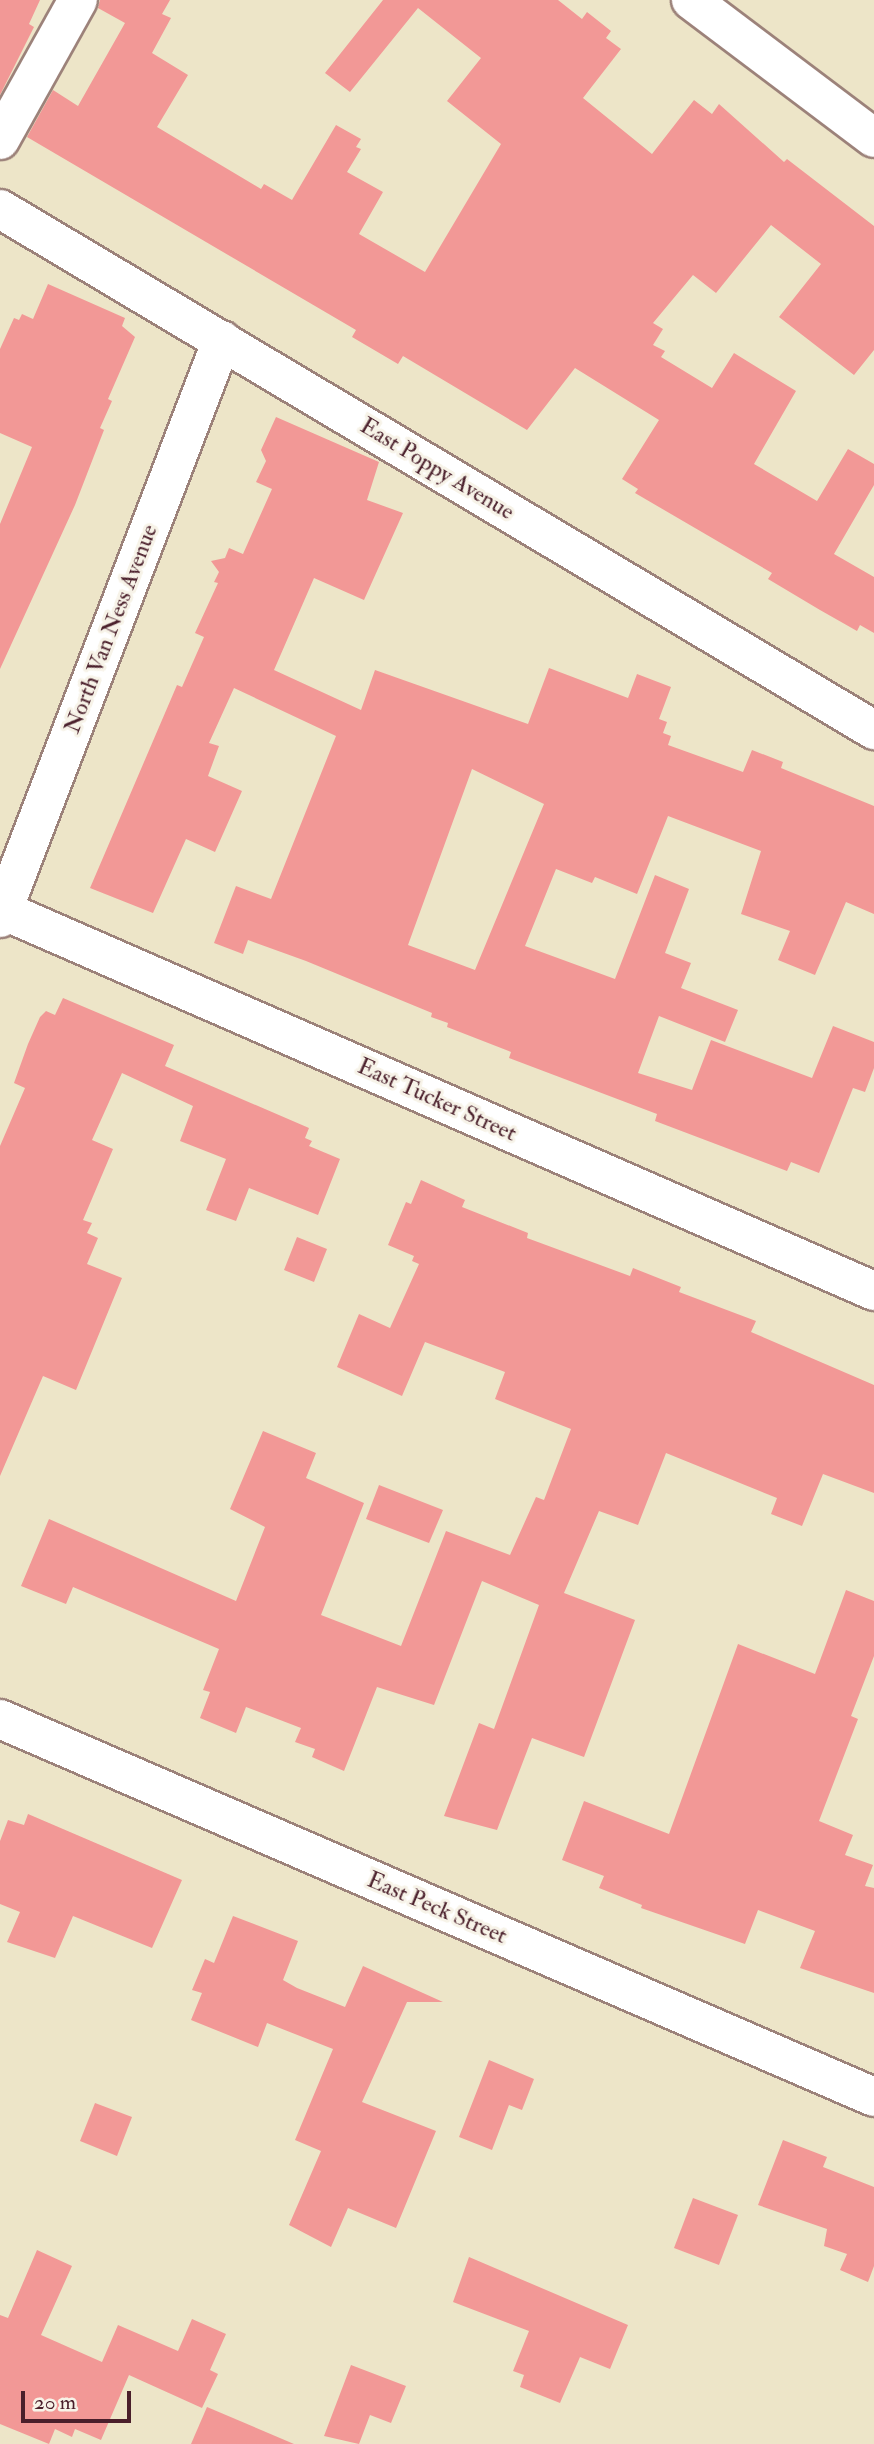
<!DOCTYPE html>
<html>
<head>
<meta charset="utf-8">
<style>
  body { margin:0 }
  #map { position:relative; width:874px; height:2444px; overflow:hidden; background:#ede5c8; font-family:"IM FELL Double Pica",serif }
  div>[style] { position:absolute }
  .building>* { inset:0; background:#f29896 }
  .roads { filter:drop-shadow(2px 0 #9c827a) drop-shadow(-2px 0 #9c827a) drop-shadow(0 2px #9c827a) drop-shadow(0 -2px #9c827a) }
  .minor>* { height:38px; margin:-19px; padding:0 19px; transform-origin:19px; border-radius:19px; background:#fff }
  span { translate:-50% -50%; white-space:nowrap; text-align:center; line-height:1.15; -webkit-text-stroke:6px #f7f3e8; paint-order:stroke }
  .street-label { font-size:23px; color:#4a1f2b }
  .scale { position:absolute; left:21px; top:2391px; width:110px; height:32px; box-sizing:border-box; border:4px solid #4a1f2b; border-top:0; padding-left:9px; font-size:21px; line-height:24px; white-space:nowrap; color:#4a1f2b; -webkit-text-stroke:5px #f7f3e8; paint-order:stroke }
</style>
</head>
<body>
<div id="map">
  <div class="building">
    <i style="clip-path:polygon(0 0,40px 0,29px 24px,34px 27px,0 95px)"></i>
    <i style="clip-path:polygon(100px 0,170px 0,162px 14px,171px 18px,152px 53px,188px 75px,157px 127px,261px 189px,264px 184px,292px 200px,336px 125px,361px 139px,356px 147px,361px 149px,347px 172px,383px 192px,359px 234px,425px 272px,501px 144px,447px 101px,481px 58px,418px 8px,350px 92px,325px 73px,383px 0,558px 0,582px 19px,587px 12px,611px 31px,606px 38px,621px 49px,583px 98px,652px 154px,694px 100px,712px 114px,719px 104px,784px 162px,787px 159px,874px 226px,874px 350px,854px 375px,779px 317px,821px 264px,771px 225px,716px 293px,693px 275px,653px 323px,663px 329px,653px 345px,665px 351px,661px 357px,712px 388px,734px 353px,796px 391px,754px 464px,817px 501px,848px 449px,874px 464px,874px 485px,834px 554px,874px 577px,874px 633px,860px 625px,857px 631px,820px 610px,768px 579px,772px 573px,635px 493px,638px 489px,622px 479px,659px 420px,575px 368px,527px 430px,403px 356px,398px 364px,352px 337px,356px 330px,27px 137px,53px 90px,78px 106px,125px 23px,98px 8px)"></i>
    <i style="clip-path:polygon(48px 284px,125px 318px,122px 326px,135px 337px,108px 399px,112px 401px,100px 428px,104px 430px,75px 505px,0 669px,0 524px,32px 447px,0 433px,0 349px,14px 318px,19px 320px,22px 314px,33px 319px)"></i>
    <i style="clip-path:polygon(evenodd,276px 417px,379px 462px,367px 500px,403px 513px,364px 600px,314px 578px,274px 670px,361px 710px,375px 670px,528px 724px,549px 668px,628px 698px,637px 674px,671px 687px,659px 719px,667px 722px,663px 733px,671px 736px,668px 745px,743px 772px,752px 750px,783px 762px,781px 768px,874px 806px,874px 914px,846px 902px,815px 975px,778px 960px,790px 931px,741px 914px,761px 851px,668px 816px,637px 894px,595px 877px,592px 883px,556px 869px,525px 946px,615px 979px,655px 875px,689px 889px,665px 953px,691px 963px,681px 988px,738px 1010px,725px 1042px,659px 1016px,638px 1073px,692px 1090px,711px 1040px,812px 1078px,833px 1026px,874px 1042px,874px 1068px,865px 1092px,853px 1088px,819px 1173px,791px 1162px,787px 1171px,655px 1121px,657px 1114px,509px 1058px,511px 1052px,447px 1027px,448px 1023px,431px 1017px,432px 1013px,306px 961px,248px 940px,243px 954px,214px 943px,236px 886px,271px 899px,336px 736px,234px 688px,209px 743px,219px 746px,208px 776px,242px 791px,215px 852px,186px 839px,153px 913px,90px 888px,177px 685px,182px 687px,204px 637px,195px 633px,218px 583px,214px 582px,219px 572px,211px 561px,225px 558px,229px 548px,243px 554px,272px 489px,256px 482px,266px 461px,261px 450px,276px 417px,472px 769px,544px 804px,475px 970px,408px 945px,472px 769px)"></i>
    <i style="clip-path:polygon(63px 998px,174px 1045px,165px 1066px,309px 1128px,305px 1138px,312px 1141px,309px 1146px,340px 1159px,318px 1215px,249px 1188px,236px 1221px,206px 1210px,226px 1159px,180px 1141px,193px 1106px,122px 1073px,92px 1140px,113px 1149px,83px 1220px,92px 1223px,87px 1233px,98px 1238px,87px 1264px,122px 1278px,76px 1390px,43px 1376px,0 1476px,0 1146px,25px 1088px,14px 1083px,28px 1044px,40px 1017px,46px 1011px,55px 1015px)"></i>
    <i style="clip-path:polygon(421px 1180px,465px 1200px,462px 1207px,528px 1233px,527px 1238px,630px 1276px,633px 1268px,681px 1287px,679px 1292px,756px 1321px,751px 1332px,874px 1385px,874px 1493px,823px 1474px,802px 1526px,771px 1514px,777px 1498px,666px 1453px,638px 1525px,599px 1511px,564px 1593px,635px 1620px,584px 1757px,532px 1738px,497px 1830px,444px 1816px,479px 1723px,494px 1729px,539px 1605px,482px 1581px,434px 1705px,377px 1687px,344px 1771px,312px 1757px,315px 1749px,295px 1742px,301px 1728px,246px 1707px,236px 1733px,200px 1718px,210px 1692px,203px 1690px,219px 1649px,73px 1587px,66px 1604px,21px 1586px,49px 1519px,236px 1601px,265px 1527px,230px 1509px,263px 1431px,316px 1453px,306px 1478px,364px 1503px,321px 1615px,401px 1646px,446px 1531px,510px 1555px,536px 1497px,544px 1500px,571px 1429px,495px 1399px,505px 1372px,425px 1342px,402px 1396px,337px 1367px,359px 1314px,390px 1328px,419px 1264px,412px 1261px,414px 1256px,388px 1245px,406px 1202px,411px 1204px)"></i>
    <i style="clip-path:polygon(297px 1237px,327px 1249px,314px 1282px,284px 1270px)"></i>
    <i style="clip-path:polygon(379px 1485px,443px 1510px,429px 1543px,366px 1519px)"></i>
    <i style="clip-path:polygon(846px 1590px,874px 1601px,874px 1656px,851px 1716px,858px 1719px,819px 1821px,853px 1835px,845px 1855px,873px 1865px,865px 1886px,874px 1888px,874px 1993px,800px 1968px,815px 1931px,758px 1910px,745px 1944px,641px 1908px,642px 1905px,599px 1888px,604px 1876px,562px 1860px,584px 1801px,669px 1834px,738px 1644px,815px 1674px)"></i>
    <i style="clip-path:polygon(28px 1814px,182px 1880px,152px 1948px,73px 1916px,55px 1958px,7px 1942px,20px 1912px,0 1904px,0 1841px,8px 1820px,24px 1825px)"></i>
    <i style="clip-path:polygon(233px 1916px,298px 1941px,283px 1980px,297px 1988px,345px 2007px,363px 1966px,443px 2002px,407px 2002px,362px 2102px,436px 2131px,396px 2228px,348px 2208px,331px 2247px,289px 2225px,321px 2151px,295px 2140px,333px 2049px,267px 2023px,258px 2047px,191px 2020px,202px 1993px,192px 1990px,205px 1959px,214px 1963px)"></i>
    <i style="clip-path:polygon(489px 2060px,534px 2079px,522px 2110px,509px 2105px,492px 2150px,459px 2137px)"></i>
    <i style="clip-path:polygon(95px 2103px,132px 2117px,117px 2156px,80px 2141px)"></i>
    <i style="clip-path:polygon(783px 2140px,827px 2157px,823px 2167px,874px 2187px,874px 2266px,868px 2282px,840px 2270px,847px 2254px,824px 2246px,827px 2229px,758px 2205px)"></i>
    <i style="clip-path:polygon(693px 2198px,738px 2215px,719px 2265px,674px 2248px)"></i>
    <i style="clip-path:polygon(37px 2250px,72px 2266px,41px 2335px,102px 2362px,118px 2325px,178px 2351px,192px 2319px,226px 2334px,210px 2370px,218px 2374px,202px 2408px,129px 2375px,101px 2440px,75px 2429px,72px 2437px,55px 2429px,49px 2444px,0 2424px,0 2315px,8px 2318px)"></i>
    <i style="clip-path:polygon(469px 2257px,628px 2325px,610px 2369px,580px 2357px,560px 2403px,520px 2387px,524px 2375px,513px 2371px,529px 2331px,453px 2302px)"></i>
    <i style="clip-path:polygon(351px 2365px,406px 2386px,391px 2423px,370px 2415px,359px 2444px,324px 2436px)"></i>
    <i style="clip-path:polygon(207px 2407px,294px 2444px,191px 2444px)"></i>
  </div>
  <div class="roads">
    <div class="minor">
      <i style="left:691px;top:0;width:229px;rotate:37deg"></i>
      <i style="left:0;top:140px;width:160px;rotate:-60.9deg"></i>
      <i style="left:0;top:209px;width:1018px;rotate:30.8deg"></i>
      <i style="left:0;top:909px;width:954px;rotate:23.61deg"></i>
      <i style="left:0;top:918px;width:619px;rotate:-68.99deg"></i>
      <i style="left:0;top:1719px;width:952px;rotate:23.39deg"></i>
    </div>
  </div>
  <div class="street-label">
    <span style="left:437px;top:469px;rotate:31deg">East Poppy Avenue</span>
    <span style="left:111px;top:629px;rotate:-69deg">North Van Ness Avenue</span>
    <span style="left:437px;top:1100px;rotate:24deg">East Tucker Street</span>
    <span style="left:437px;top:1908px;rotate:23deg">East Peck Street</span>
  </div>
  <div class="scale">20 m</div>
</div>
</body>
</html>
